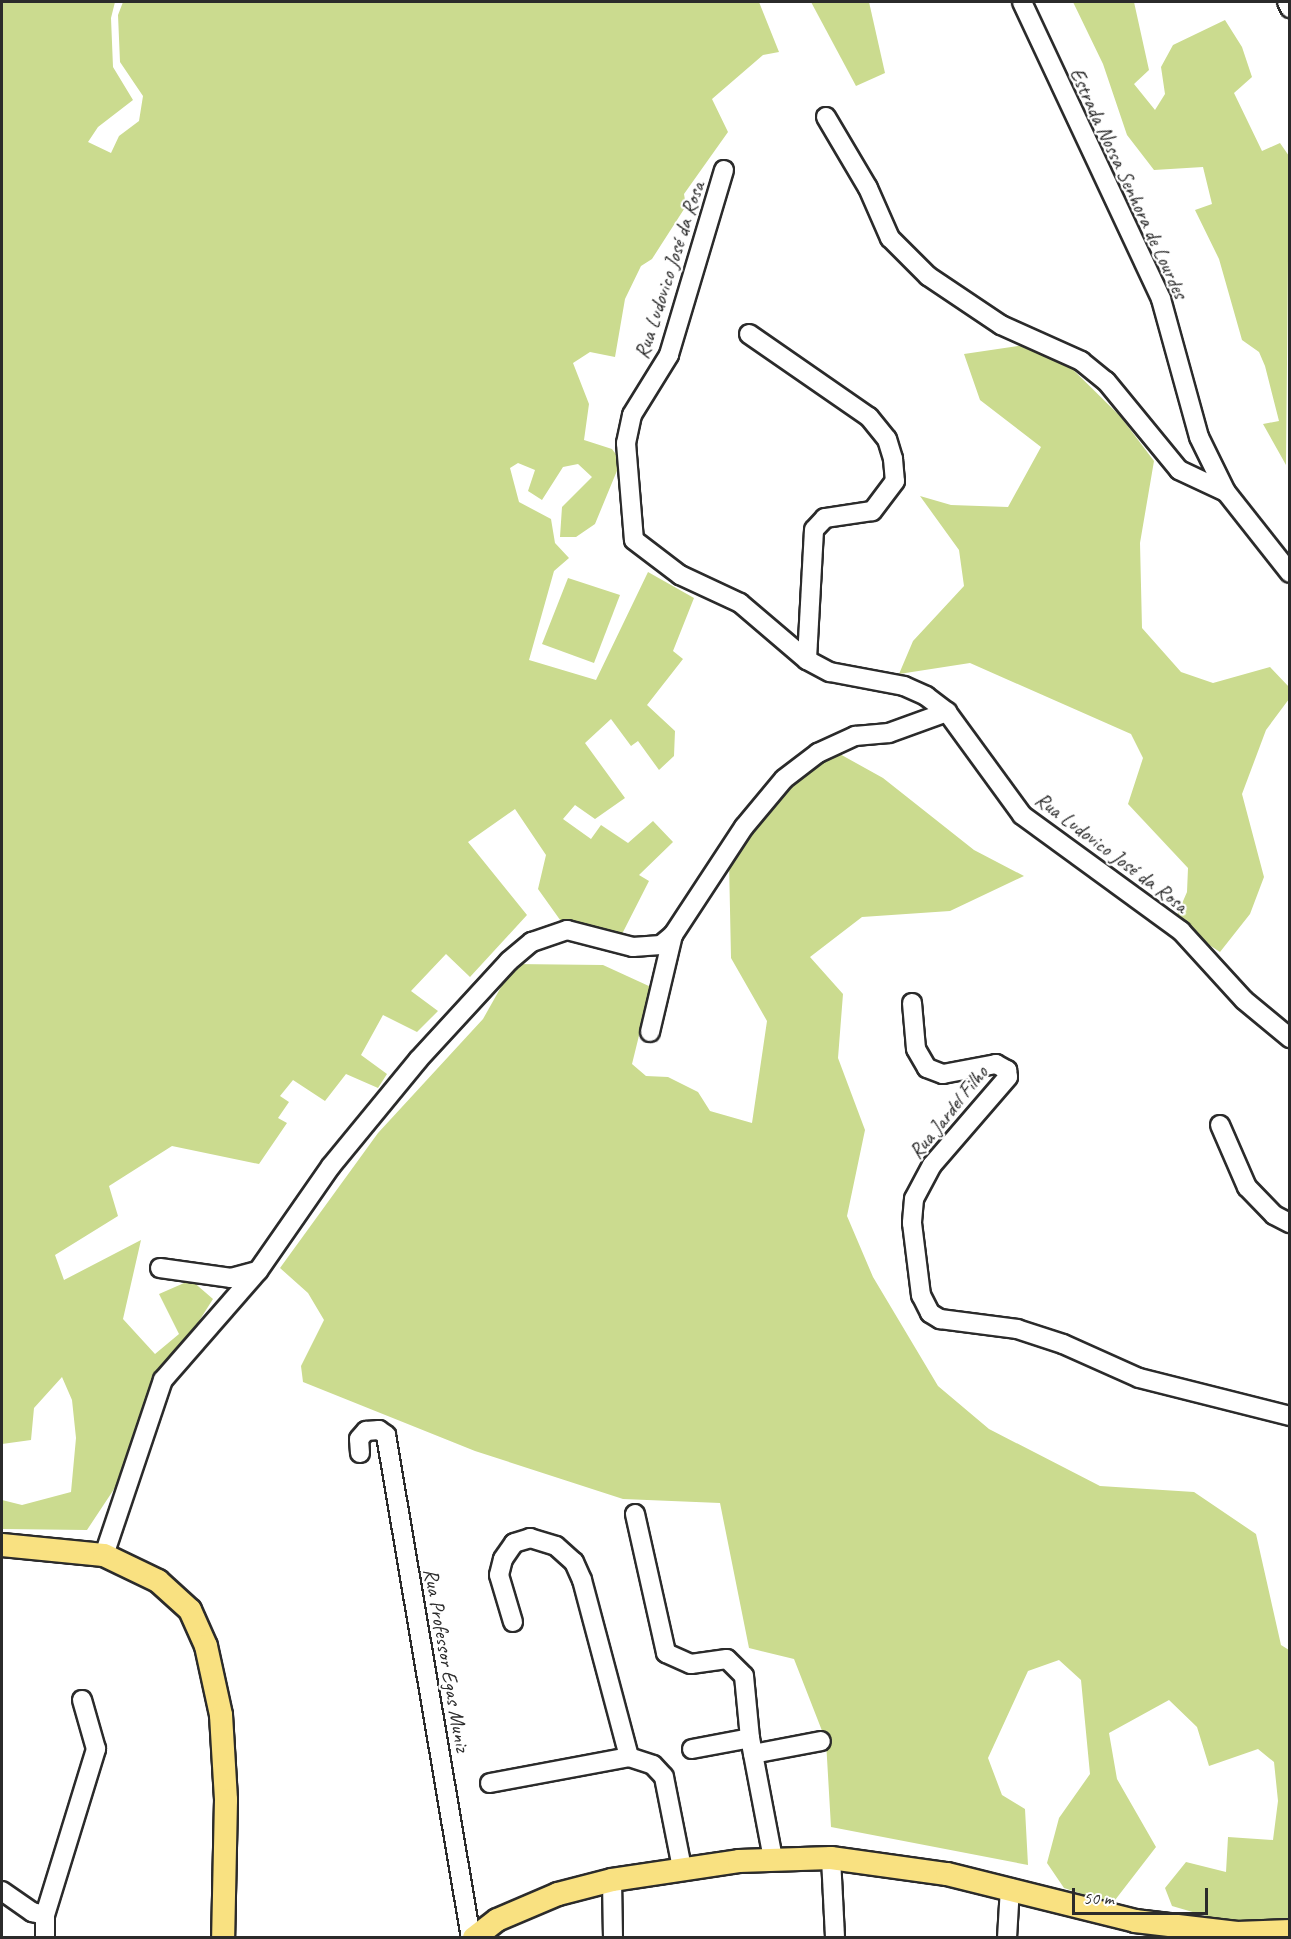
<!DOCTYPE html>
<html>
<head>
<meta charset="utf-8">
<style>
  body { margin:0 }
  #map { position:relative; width:1291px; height:1939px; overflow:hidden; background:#fff; font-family:Caveat,sans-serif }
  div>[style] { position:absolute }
  .green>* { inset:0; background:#cbdb8f }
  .roads { filter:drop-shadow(2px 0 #2b2b2b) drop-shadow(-2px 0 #2b2b2b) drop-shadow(0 2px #2b2b2b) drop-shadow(0 -2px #2b2b2b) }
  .minor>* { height:18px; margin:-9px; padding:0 9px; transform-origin:9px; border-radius:9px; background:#fff }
  .major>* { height:22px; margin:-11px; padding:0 11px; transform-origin:11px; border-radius:11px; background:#f9e181 }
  span { translate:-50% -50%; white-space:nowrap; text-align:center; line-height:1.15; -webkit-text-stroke:4.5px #fff; paint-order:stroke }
  .street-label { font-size:21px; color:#2b2b2b }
  .frame { position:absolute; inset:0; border:3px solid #2b2b2b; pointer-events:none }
  .scale { position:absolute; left:1072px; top:1888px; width:136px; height:27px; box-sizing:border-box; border:3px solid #2b2b2b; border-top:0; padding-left:8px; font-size:18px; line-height:21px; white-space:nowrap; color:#2b2b2b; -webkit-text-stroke:4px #fff; paint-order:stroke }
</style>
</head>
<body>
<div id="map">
  <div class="green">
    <i style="clip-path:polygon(2px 2px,115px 2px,111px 18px,113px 67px,133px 100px,98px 127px,88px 142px,111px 153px,119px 136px,139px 121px,143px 96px,120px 62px,118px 15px,123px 2px,759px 2px,779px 52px,763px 55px,712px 99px,728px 132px,684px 194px,686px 206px,652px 259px,641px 266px,625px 299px,615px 357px,590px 352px,573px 363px,589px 404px,584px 440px,612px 449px,621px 461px,595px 524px,576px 537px,560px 537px,562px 507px,592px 477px,578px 464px,563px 467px,542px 500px,528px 491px,535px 470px,518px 463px,510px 468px,519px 502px,551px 519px,555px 543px,569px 558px,554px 571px,529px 660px,596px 680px,648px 572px,694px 598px,673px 651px,683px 659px,647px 705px,675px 731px,674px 756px,659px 770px,638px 741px,631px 746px,611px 719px,585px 743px,625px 798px,595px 819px,575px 805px,563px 819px,591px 839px,601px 825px,628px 843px,653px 821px,673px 842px,639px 875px,649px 881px,622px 934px,563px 924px,538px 889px,546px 855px,515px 809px,468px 842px,527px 915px,470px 977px,446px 954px,411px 991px,438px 1011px,417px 1032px,383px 1015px,361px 1055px,387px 1074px,378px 1088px,346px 1074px,325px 1101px,293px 1080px,280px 1096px,289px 1102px,278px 1118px,287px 1123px,259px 1164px,172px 1146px,109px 1186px,118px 1216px,55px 1255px,64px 1280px,141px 1240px,123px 1319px,155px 1354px,179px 1334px,159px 1294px,191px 1280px,213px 1299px,143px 1409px,128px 1468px,87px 1530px,2px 1529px,2px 1500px,22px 1505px,71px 1492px,76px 1438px,72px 1400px,62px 1377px,34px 1408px,31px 1440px,2px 1444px)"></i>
    <i style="clip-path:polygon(811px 2px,869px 2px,885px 73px,856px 86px)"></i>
    <i style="clip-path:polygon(1073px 2px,1134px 2px,1149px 70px,1134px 84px,1155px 110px,1165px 94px,1161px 67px,1173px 45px,1225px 20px,1242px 47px,1252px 77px,1234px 93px,1262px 151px,1280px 143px,1289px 156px,1286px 465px,1263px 424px,1279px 421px,1265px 366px,1259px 352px,1242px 340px,1219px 259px,1195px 210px,1212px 204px,1203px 167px,1154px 170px,1127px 135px,1103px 64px)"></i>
    <i style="clip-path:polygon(1045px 342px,1120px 416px,1154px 461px,1140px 543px,1142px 628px,1181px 672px,1213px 683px,1270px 667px,1289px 687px,1289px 699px,1266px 730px,1242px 794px,1264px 877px,1250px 914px,1220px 952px,1174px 922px,1187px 892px,1188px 868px,1128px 804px,1143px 758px,1131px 734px,970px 663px,899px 674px,913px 641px,964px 586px,959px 550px,920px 496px,951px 505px,1008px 507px,1041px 447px,980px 400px,964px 354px)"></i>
    <i style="clip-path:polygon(568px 578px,620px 595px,594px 663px,542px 644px)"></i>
    <i style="clip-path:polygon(838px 753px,883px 778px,974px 850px,1024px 876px,950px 911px,862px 917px,810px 957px,843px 994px,838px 1058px,865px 1130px,847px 1216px,873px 1277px,938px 1386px,989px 1429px,1100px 1486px,1194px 1492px,1256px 1534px,1281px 1645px,1289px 1650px,1289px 1917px,1283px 1924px,1234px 1924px,1172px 1906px,1165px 1888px,1186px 1862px,1226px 1872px,1228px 1837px,1273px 1840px,1278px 1801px,1274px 1762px,1258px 1749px,1209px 1766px,1197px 1727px,1169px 1700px,1109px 1733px,1117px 1779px,1156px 1847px,1112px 1904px,1064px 1888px,1047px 1863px,1059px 1818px,1090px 1774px,1081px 1680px,1059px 1660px,1028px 1671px,988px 1758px,1002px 1795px,1025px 1809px,1028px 1865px,831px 1827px,826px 1741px,794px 1659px,749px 1648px,720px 1503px,623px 1499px,475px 1451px,303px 1382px,301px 1366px,324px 1320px,308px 1293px,280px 1268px,378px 1133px,483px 1019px,514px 964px,603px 965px,651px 987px,632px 1064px,646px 1076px,668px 1077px,698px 1092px,710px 1111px,752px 1123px,767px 1021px,731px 958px,729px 862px,777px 788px)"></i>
  </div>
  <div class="roads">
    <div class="minor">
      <i style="left:1022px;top:2px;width:328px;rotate:64.9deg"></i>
      <i style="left:1161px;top:299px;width:143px;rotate:74.6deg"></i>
      <i style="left:1199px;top:437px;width:61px;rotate:63.9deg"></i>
      <i style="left:1226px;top:492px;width:103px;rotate:51.7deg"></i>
      <i style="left:1287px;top:2px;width:7px;rotate:63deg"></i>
      <i style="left:826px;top:117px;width:82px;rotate:59.4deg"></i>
      <i style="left:868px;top:188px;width:55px;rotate:66.3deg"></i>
      <i style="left:890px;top:238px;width:54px;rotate:45deg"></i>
      <i style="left:928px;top:276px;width:88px;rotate:33.9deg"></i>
      <i style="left:1001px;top:325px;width:88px;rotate:24.2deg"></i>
      <i style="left:1081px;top:361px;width:32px;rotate:39deg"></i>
      <i style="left:1106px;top:381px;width:115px;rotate:50.6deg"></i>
      <i style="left:1179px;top:470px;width:52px;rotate:25.1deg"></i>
      <i style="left:724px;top:170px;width:193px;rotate:106.6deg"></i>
      <i style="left:669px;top:355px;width:70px;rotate:121.7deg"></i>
      <i style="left:632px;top:415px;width:29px;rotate:102deg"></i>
      <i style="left:626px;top:443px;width:97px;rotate:85.3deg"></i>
      <i style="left:634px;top:540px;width:58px;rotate:37.3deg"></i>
      <i style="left:680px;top:575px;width:66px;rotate:25deg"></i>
      <i style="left:740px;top:603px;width:88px;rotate:40.4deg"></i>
      <i style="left:807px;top:660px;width:26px;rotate:28deg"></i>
      <i style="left:830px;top:672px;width:75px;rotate:10.7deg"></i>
      <i style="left:904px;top:686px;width:24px;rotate:24deg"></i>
      <i style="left:926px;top:696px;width:26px;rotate:37deg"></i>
      <i style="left:947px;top:712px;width:127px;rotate:53.9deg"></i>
      <i style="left:1022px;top:815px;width:197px;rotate:36.1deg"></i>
      <i style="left:1181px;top:931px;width:93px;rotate:47.6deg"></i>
      <i style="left:1244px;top:1000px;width:60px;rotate:39.6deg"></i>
      <i style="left:749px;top:334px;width:146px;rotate:34.7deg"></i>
      <i style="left:869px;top:417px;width:28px;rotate:51deg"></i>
      <i style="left:887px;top:439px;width:21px;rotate:73deg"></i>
      <i style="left:893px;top:459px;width:22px;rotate:85deg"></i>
      <i style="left:895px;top:481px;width:38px;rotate:127deg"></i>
      <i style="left:872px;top:511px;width:48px;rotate:171.5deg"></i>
      <i style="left:825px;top:518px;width:16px;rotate:133deg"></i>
      <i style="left:814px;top:530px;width:130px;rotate:93.1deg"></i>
      <i style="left:912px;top:1003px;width:46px;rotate:85deg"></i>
      <i style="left:916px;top:1049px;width:22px;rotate:60deg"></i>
      <i style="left:927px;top:1068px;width:17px;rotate:21deg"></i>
      <i style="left:943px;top:1074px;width:54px;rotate:-10.7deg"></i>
      <i style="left:996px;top:1064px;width:13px;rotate:29deg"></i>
      <i style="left:1007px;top:1070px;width:7px;rotate:82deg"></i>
      <i style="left:1008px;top:1077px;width:116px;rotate:130.8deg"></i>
      <i style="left:932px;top:1165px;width:38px;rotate:118deg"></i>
      <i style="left:914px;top:1199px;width:24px;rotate:95deg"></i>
      <i style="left:912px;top:1223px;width:73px;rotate:82.9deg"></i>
      <i style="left:921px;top:1295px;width:20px;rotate:63deg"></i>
      <i style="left:930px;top:1313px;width:12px;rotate:31deg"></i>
      <i style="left:940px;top:1319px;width:78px;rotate:7.4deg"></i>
      <i style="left:1017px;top:1329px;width:48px;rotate:18.1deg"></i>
      <i style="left:1063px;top:1344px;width:83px;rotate:24.1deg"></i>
      <i style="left:1139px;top:1378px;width:156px;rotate:14.1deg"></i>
      <i style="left:650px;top:1032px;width:100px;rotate:-76.7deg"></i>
      <i style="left:1220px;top:1125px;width:68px;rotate:66.5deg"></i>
      <i style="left:1247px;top:1187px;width:39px;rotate:46deg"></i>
      <i style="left:1274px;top:1215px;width:18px;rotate:27deg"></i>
      <i style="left:160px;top:1268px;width:72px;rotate:8deg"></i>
      <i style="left:231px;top:1278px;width:28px;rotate:-15deg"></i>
      <i style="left:258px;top:1271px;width:128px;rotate:-55.2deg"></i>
      <i style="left:331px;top:1166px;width:137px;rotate:-50.6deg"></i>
      <i style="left:418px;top:1060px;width:134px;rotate:-47.4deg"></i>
      <i style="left:509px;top:961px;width:30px;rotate:-40deg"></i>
      <i style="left:532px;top:942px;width:37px;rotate:-19deg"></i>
      <i style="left:567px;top:930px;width:68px;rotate:14.4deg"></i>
      <i style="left:633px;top:947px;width:28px;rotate:-4deg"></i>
      <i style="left:661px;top:945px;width:16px;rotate:-40deg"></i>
      <i style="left:673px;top:935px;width:129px;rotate:-56.7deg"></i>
      <i style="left:744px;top:827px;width:62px;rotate:-50.2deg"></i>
      <i style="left:784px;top:779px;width:43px;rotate:-37.4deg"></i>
      <i style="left:818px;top:753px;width:41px;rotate:-24.7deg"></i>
      <i style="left:855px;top:736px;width:34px;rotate:-5deg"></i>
      <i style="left:889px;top:733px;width:62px;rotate:-19.9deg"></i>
      <i style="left:360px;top:1453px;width:14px;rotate:-94deg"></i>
      <i style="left:359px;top:1439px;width:11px;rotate:-49deg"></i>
      <i style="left:366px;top:1431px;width:13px;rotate:-4deg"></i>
      <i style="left:379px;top:1430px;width:9px;rotate:36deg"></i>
      <i style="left:386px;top:1435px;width:510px;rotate:80.41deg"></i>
      <i style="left:635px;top:1514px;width:142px;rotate:77.4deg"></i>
      <i style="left:666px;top:1653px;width:27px;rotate:24deg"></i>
      <i style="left:691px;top:1664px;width:36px;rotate:-8deg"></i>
      <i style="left:727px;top:1659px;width:24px;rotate:45deg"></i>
      <i style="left:744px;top:1676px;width:62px;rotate:84.5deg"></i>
      <i style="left:750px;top:1738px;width:123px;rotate:79.2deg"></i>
      <i style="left:104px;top:1555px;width:185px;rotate:-71.4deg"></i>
      <i style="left:163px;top:1380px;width:145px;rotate:-48.9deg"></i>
      <i style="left:513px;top:1622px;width:49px;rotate:-106.6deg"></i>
      <i style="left:499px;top:1575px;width:16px;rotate:-76deg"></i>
      <i style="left:503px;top:1559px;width:19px;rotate:-55deg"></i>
      <i style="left:514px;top:1543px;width:17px;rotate:-17deg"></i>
      <i style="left:530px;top:1538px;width:27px;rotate:17deg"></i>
      <i style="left:556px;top:1546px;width:24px;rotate:42deg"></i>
      <i style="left:574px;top:1562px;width:20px;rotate:66deg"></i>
      <i style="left:582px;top:1580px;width:183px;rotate:75.1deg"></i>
      <i style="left:692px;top:1749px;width:59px;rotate:-10.7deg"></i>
      <i style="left:753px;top:1754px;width:69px;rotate:-10.8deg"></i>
      <i style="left:490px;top:1783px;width:141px;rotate:-10.6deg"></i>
      <i style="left:629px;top:1757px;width:25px;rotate:18deg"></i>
      <i style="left:653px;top:1765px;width:16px;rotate:47deg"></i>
      <i style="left:664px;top:1777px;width:93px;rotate:78.8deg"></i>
      <i style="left:831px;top:1858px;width:80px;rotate:87.1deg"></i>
      <i style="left:612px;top:1880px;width:58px;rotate:89deg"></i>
      <i style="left:2px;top:1891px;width:37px;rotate:35deg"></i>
      <i style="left:32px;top:1912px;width:13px;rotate:13deg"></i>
      <i style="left:45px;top:1938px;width:23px;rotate:-90deg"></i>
      <i style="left:45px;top:1915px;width:174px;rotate:-72.9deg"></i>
      <i style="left:96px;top:1749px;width:51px;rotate:-105.9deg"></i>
      <i style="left:1007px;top:1938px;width:50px;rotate:-86.6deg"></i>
    </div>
    <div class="major">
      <i style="left:2px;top:1545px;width:102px;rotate:5.6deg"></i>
      <i style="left:104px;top:1555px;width:60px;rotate:25.7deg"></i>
      <i style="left:158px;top:1581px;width:43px;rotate:42.2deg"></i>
      <i style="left:190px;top:1610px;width:39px;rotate:66deg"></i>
      <i style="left:206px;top:1646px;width:71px;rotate:77.7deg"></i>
      <i style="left:221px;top:1715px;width:85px;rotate:86.6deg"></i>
      <i style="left:226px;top:1800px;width:138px;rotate:91.2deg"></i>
      <i style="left:474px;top:1938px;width:29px;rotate:-38deg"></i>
      <i style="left:497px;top:1920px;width:66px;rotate:-23.1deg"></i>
      <i style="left:558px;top:1894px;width:56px;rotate:-14.5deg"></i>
      <i style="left:612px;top:1880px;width:128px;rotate:-8.5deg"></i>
      <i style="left:739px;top:1861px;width:92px;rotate:-1.9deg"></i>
      <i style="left:831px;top:1858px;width:117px;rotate:7.9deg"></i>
      <i style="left:947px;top:1874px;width:194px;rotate:14deg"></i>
      <i style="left:1135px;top:1921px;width:103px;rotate:6.7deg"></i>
      <i style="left:1237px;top:1933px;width:53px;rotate:-2.2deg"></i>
    </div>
  </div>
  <div class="street-label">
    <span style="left:1129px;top:183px;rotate:65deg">Estrada Nossa Senhora de Lourdes</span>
    <span style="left:669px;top:270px;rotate:-72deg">Rua Ludovico José da Rosa</span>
    <span style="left:1112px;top:852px;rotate:37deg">Rua Ludovico José da Rosa</span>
    <span style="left:948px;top:1112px;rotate:-51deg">Rua Jardel Filho</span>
    <span style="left:447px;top:1660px;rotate:80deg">Rua Professor Egas Muniz</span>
  </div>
  <div class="frame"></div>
  <div class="scale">50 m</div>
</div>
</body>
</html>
